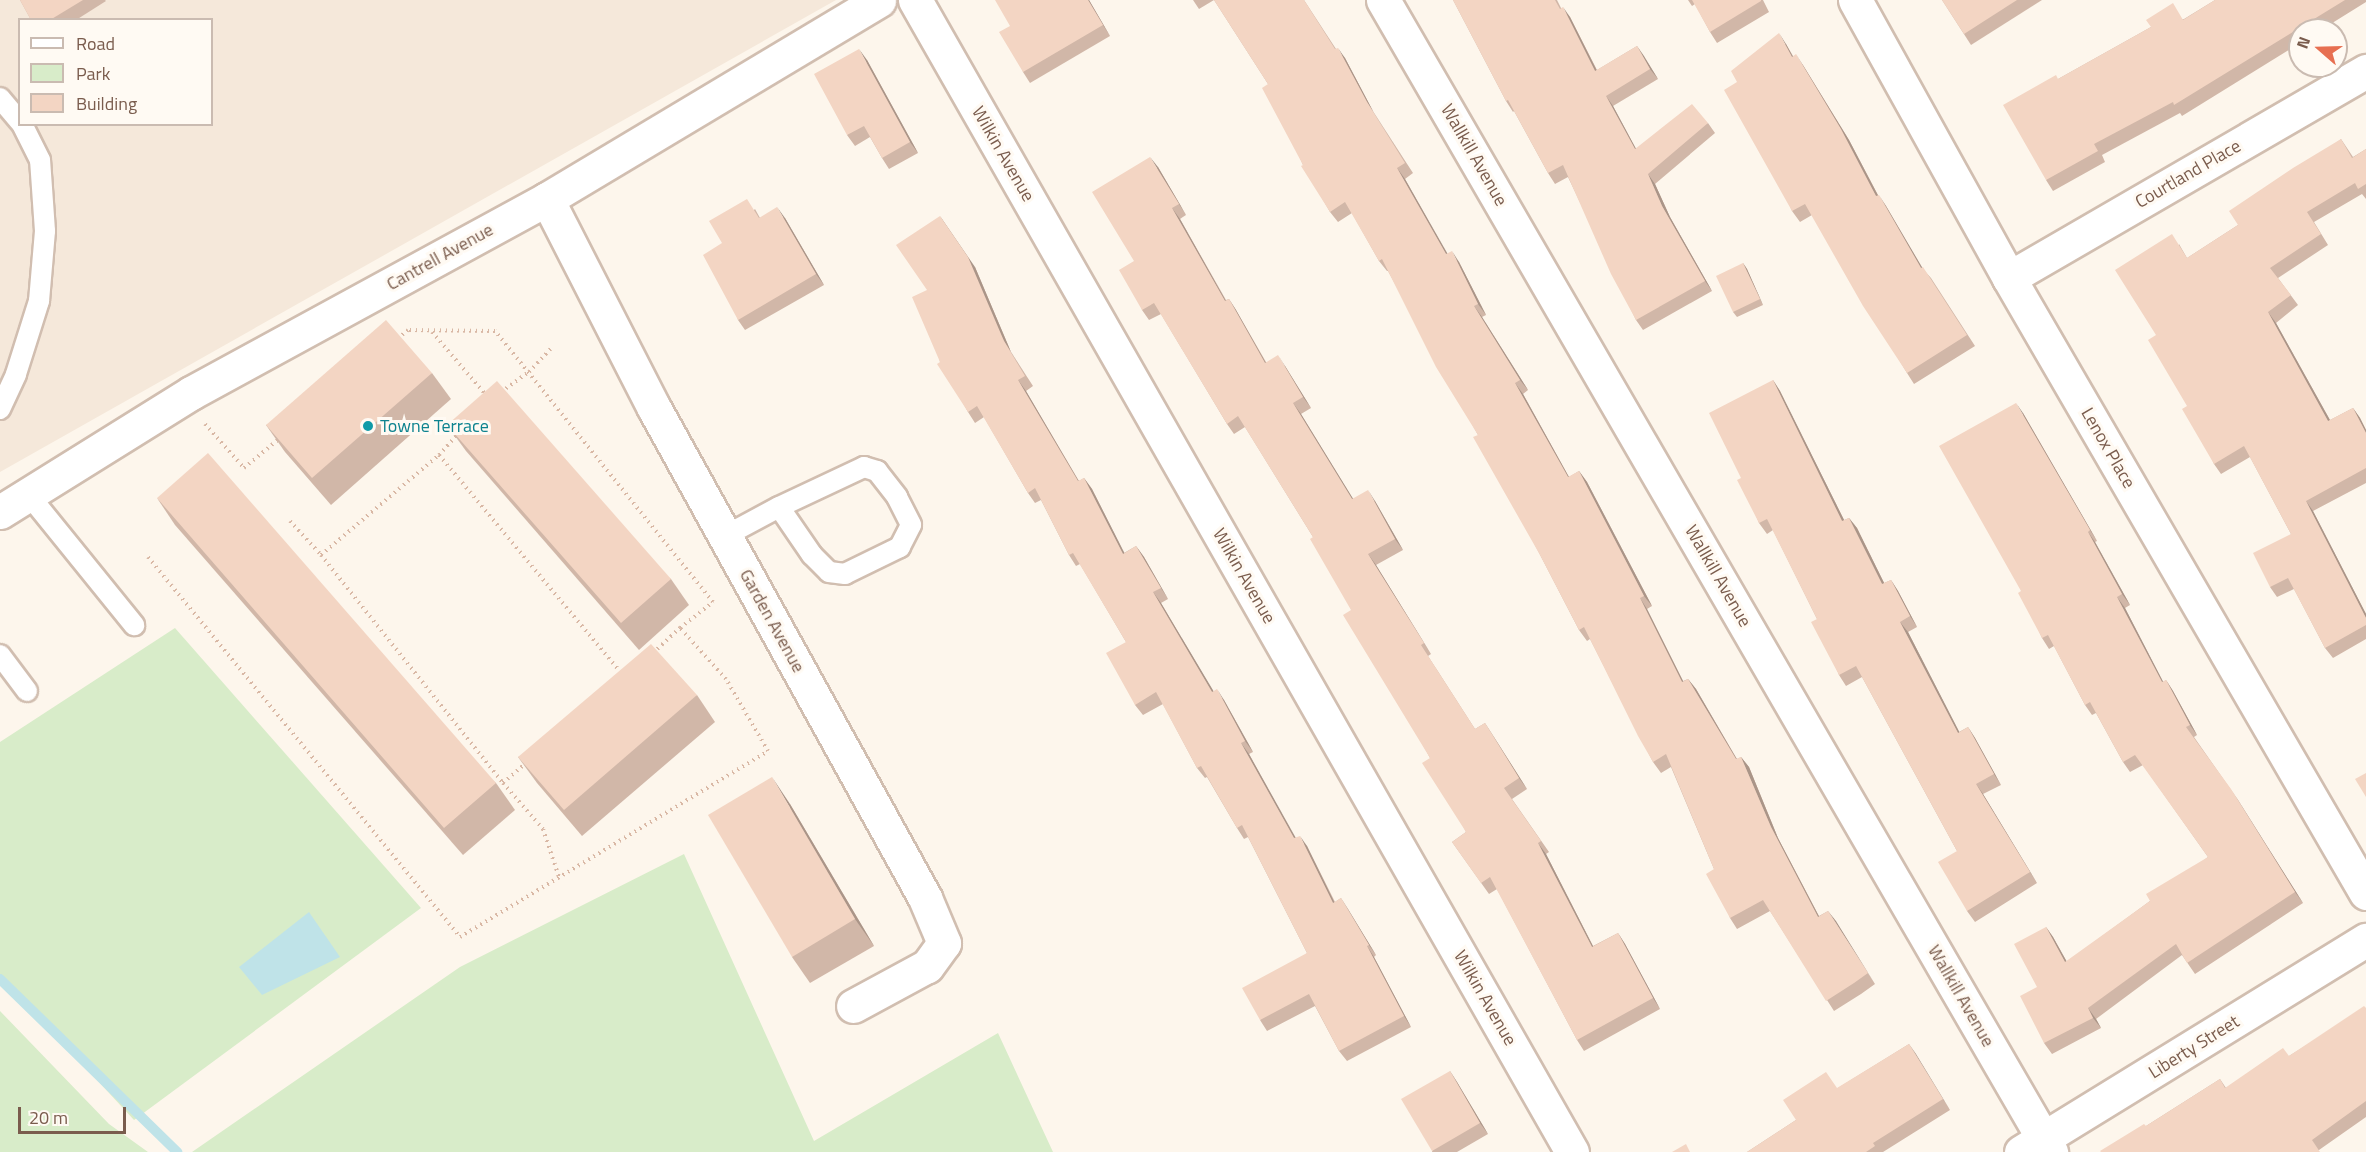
<!DOCTYPE html>
<html>
<head>
<meta charset="utf-8">
<style>
  body { margin:0 }
  #map { position:relative; width:2366px; height:1152px; overflow:hidden; background:#fdf6ec; font-family:"Titillium Web",sans-serif }
  div>[style] { position:absolute }
  .residential>* { inset:0; background:#f5e8da }
  .green>* { inset:0; background:#d8ecc9 }
  .water>* { inset:0; background:#bfe3e8 }
  .stream>* { height:10px; margin:-5px; padding:0 5px; transform-origin:5px; border-radius:5px; background:#bfe3e8 }
  .path>* { height:4px; margin-top:-2px; transform-origin:0; background:repeating-linear-gradient(90deg,#d9b8a5 0 1.5px,transparent 0 6px) }
  .roads { filter:drop-shadow(2px 0 #d1beb0) drop-shadow(-2px 0 #d1beb0) drop-shadow(0 2px #d1beb0) drop-shadow(0 -2px #d1beb0) }
  .lane>* { height:20px; margin:-10px; padding:0 10px; transform-origin:10px; border-radius:10px; background:#fff }
  .street>* { height:33px; margin:-16.5px; padding:0 16.5px; transform-origin:16.5px; border-radius:16.5px; background:#fff }
  .wall>* { inset:0; background:#d1b7a8 }
  .shaded-wall>* { inset:0; background:#aa9588 }
  .building>* { inset:0; background:#f3d5c3 }
  .dots>* { width:16px; height:16px; translate:-50% -50%; box-sizing:border-box; border:3px solid #fffaf3; border-radius:50% }
  span { translate:-50% -50%; white-space:nowrap; text-align:center; line-height:1.15; -webkit-text-stroke:6px #fffaf3; paint-order:stroke }
  .street-label { font-size:18px; color:#7a5c4d }
  .culture-label { font-size:18px; color:#0d838f }
  .left { translate:0 -50%; text-align:left }
  .legend { position:absolute; left:18px; top:18px; width:195px; height:108px; box-sizing:border-box; background:#fffaf3; border:2px solid #cabbb1; margin:0; padding:8px 10px; list-style:none; font-size:18px; color:#7a5c4d }
  .legend li { display:flex; align-items:center; gap:12px; height:30px }
  .legend b { width:30px; border:2px solid #cabbb1 }
  .north { position:absolute; left:2288px; top:18px; width:60px; height:60px; box-sizing:border-box; background:#fffaf3; border:2px solid #cabbb1; border-radius:50%; rotate:290deg; font-size:16px; font-weight:700; line-height:24px; text-align:center; color:#7a5c4d }
  .north::after { content:''; display:block; margin:auto; width:21px; height:27px; background:#e76f51; clip-path:polygon(50% 0,100% 100%,50% 72%,0 100%) }
  .scale { position:absolute; left:18px; top:1107px; width:108px; height:27px; box-sizing:border-box; border:3px solid #7a5c4d; border-top:0; padding-left:8px; font-size:18px; line-height:21px; white-space:nowrap; color:#7a5c4d; -webkit-text-stroke:4px #fffaf3; paint-order:stroke }
</style>
</head>
<body>
<div id="map">
  <div class="residential">
    <i style="clip-path:polygon(evenodd,0 0,836px 0,0 472px,0 0,20px 20px,212px 20px,212px 124px,20px 124px,20px 20px)"></i>
  </div>
  <div class="green">
    <i style="clip-path:polygon(175px 628px,421px 908px,134px 1120px,0 975px,0 742px)"></i>
    <i style="clip-path:polygon(684px 854px,814px 1141px,998px 1033px,1053px 1152px,192px 1152px,460px 967px)"></i>
    <i style="clip-path:polygon(0 1011px,109px 1124px,148px 1152px,0 1152px)"></i>
  </div>
  <div class="water">
    <i style="clip-path:polygon(309px 912px,340px 957px,262px 995px,239px 967px)"></i>
  </div>
  <div class="stream">
    <i style="left:0;top:979px;width:248px;rotate:44.3deg"></i>
  </div>
  <div class="path">
    <i style="left:432px;top:332px;width:83px;rotate:49.4deg"></i>
    <i style="left:501px;top:392px;width:34px;rotate:-36deg"></i>
    <i style="left:529px;top:372px;width:33px;rotate:-47deg"></i>
    <i style="left:205px;top:424px;width:59px;rotate:48.4deg"></i>
    <i style="left:244px;top:468px;width:47px;rotate:-39.8deg"></i>
    <i style="left:439px;top:455px;width:30px;rotate:-48deg"></i>
    <i style="left:290px;top:521px;width:46px;rotate:47.6deg"></i>
    <i style="left:321px;top:555px;width:292px;rotate:51.4deg"></i>
    <i style="left:503px;top:783px;width:30px;rotate:-41deg"></i>
    <i style="left:321px;top:555px;width:155px;rotate:-40.3deg"></i>
    <i style="left:439px;top:455px;width:285px;rotate:50.1deg"></i>
    <i style="left:148px;top:557px;width:492px;rotate:50.6deg"></i>
    <i style="left:460px;top:937px;width:360px;rotate:-31.1deg"></i>
    <i style="left:768px;top:751px;width:83px;rotate:-120.3deg"></i>
    <i style="left:726px;top:679px;width:69px;rotate:-132deg"></i>
    <i style="left:680px;top:628px;width:42px;rotate:-38.2deg"></i>
    <i style="left:713px;top:602px;width:348px;rotate:-128.8deg"></i>
    <i style="left:495px;top:331px;width:87px;rotate:-179.3deg"></i>
    <i style="left:408px;top:330px;width:13px;rotate:141deg"></i>
    <i style="left:653px;top:653px;width:37px;rotate:-43deg"></i>
    <i style="left:503px;top:783px;width:61px;rotate:49deg"></i>
    <i style="left:543px;top:829px;width:51px;rotate:71.6deg"></i>
  </div>
  <div class="roads">
    <div class="lane">
      <i style="left:0;top:98px;width:31px;rotate:50deg"></i>
      <i style="left:0;top:409px;width:38px;rotate:-65deg"></i>
      <i style="left:16px;top:374px;width:77px;rotate:-72.5deg"></i>
      <i style="left:39px;top:301px;width:70px;rotate:-85.1deg"></i>
      <i style="left:45px;top:231px;width:71px;rotate:-94deg"></i>
      <i style="left:40px;top:160px;width:40px;rotate:-116.6deg"></i>
      <i style="left:28px;top:494px;width:169px;rotate:51deg"></i>
      <i style="left:725px;top:536px;width:61px;rotate:-28.2deg"></i>
      <i style="left:779px;top:507px;width:94px;rotate:-25.2deg"></i>
      <i style="left:864px;top:467px;width:14px;rotate:17deg"></i>
      <i style="left:877px;top:471px;width:33px;rotate:52deg"></i>
      <i style="left:897px;top:497px;width:31px;rotate:63deg"></i>
      <i style="left:911px;top:525px;width:25px;rotate:117deg"></i>
      <i style="left:900px;top:547px;width:61px;rotate:153.9deg"></i>
      <i style="left:845px;top:574px;width:16px;rotate:-173deg"></i>
      <i style="left:829px;top:572px;width:24px;rotate:-135deg"></i>
      <i style="left:812px;top:555px;width:58px;rotate:-124.5deg"></i>
      <i style="left:0;top:655px;width:45px;rotate:53.1deg"></i>
    </div>
    <div class="street">
      <i style="left:915px;top:0;width:1326px;rotate:60.3deg"></i>
      <i style="left:1383px;top:0;width:1332px;rotate:59.89deg"></i>
      <i style="left:1855px;top:0;width:318px;rotate:61deg"></i>
      <i style="left:2009px;top:278px;width:711px;rotate:59.87deg"></i>
      <i style="left:547px;top:199px;width:235px;rotate:62.9deg"></i>
      <i style="left:654px;top:408px;width:560px;rotate:61.05deg"></i>
      <i style="left:925px;top:898px;width:49px;rotate:67.1deg"></i>
      <i style="left:944px;top:943px;width:29px;rotate:126deg"></i>
      <i style="left:927px;top:966px;width:84px;rotate:151.6deg"></i>
      <i style="left:2009px;top:278px;width:413px;rotate:-30.1deg"></i>
      <i style="left:0;top:512px;width:225px;rotate:-31.9deg"></i>
      <i style="left:191px;top:393px;width:405px;rotate:-28.6deg"></i>
      <i style="left:547px;top:199px;width:387px;rotate:-30.9deg"></i>
      <i style="left:2021px;top:1152px;width:405px;rotate:-31.6deg"></i>
    </div>
  </div>
  <div class="wall">
    <i style="clip-path:polygon(20px 0,105px 0,106px 1px,76px 20px,31px 20px)"></i>
    <i style="clip-path:polygon(1089px 0,1110px 36px,1030px 83px,1023px 72px,1010px 26px)"></i>
    <i style="clip-path:polygon(1193px 0,1304px 0,1336px 49px,1345px 58px,1374px 113px,1413px 173px,1405px 179px,1447px 254px,1459px 262px,1486px 315px,1482px 317px,1528px 390px,1523px 394px,1569px 477px,1579px 471px,1587px 482px,1652px 606px,1647px 609px,1683px 681px,1688px 679px,1696px 689px,1737px 759px,1741px 757px,1749px 767px,1778px 838px,1819px 916px,1828px 911px,1875px 984px,1861px 994px,1834px 1011px,1770px 911px,1737px 929px,1730px 918px,1714px 869px,1671px 767px,1661px 773px,1653px 762px,1590px 639px,1587px 641px,1579px 630px,1478px 435px,1388px 271px,1387px 271px,1379px 261px,1352px 213px,1338px 222px,1330px 212px,1303px 165px,1268px 84px,1214px 0,1199px 9px)"></i>
    <i style="clip-path:polygon(1453px 0,1557px 0,1561px 8px,1570px 17px,1597px 70px,1637px 46px,1658px 79px,1613px 106px,1636px 149px,1708px 123px,1715px 133px,1655px 184px,1670px 217px,1712px 291px,1643px 330px,1636px 320px,1568px 177px,1555px 184px,1548px 173px,1514px 111px,1513px 112px,1506px 101px)"></i>
    <i style="clip-path:polygon(1688px 0,1763px 0,1769px 12px,1717px 43px,1710px 32px,1695px 4px,1692px 6px)"></i>
    <i style="clip-path:polygon(1942px 0,2042px 0,1971px 45px)"></i>
    <i style="clip-path:polygon(2215px 0,2366px 0,2366px 2px,2321px 30px,2300px 30px,2300px 43px,2182px 116px,2180px 113px,2102px 155px,2105px 162px,2053px 191px,2046px 180px,2058px 79px,2151px 27px,2184px 19px)"></i>
    <i style="clip-path:polygon(1786px 44px,1793px 56px,1803px 65px,1849px 140px,1878px 195px,1886px 206px,1922px 268px,1931px 278px,1975px 346px,1914px 384px,1907px 373px,1812px 215px,1800px 222px,1792px 211px,1737px 82px)"></i>
    <i style="clip-path:polygon(867px 60px,918px 153px,889px 169px,882px 158px,870px 137px,855px 146px,847px 135px)"></i>
    <i style="clip-path:polygon(2341px 139px,2353px 157px,2366px 149px,2366px 199px,2362px 194px,2314px 222px,2328px 245px,2278px 278px,2298px 305px,2276px 323px,2330px 420px,2353px 408px,2360px 418px,2366px 430px,2366px 483px,2313px 511px,2366px 614px,2366px 639px,2333px 658px,2325px 648px,2294px 589px,2277px 597px,2270px 587px,2291px 534px,2250px 457px,2221px 474px,2214px 464px,2156px 335px,2179px 244px,2187px 258px,2238px 225px)"></i>
    <i style="clip-path:polygon(1158px 167px,1186px 215px,1180px 219px,1226px 300px,1229px 299px,1236px 310px,1266px 362px,1285px 366px,1311px 408px,1301px 414px,1353px 499px,1375px 501px,1403px 550px,1376px 565px,1431px 654px,1428px 656px,1475px 729px,1485px 723px,1527px 789px,1512px 799px,1549px 852px,1546px 854px,1593px 946px,1618px 933px,1625px 944px,1660px 1009px,1584px 1051px,1577px 1040px,1497px 889px,1489px 894px,1452px 842px,1466px 832px,1430px 758px,1313px 537px,1245px 427px,1234px 434px,1227px 424px,1161px 314px,1149px 320px,1142px 310px,1134px 261px)"></i>
    <i style="clip-path:polygon(755px 209px,760px 218px,785px 218px,824px 285px,745px 330px,738px 320px,722px 243px)"></i>
    <i style="clip-path:polygon(1743px 263px,1747px 269px,1763px 305px,1737px 317px,1733px 312px)"></i>
    <i style="clip-path:polygon(975px 267px,1011px 352px,1033px 386px,1026px 391px,1079px 481px,1084px 478px,1092px 489px,1124px 553px,1136px 546px,1144px 557px,1168px 599px,1161px 603px,1213px 691px,1224px 700px,1253px 752px,1249px 754px,1295px 838px,1307px 846px,1335px 902px,1341px 898px,1376px 955px,1374px 957px,1411px 1027px,1347px 1061px,1339px 1051px,1315px 1006px,1267px 1031px,1260px 1020px,1307px 953px,1248px 837px,1244px 839px,1237px 828px,1207px 777px,1205px 778px,1197px 768px,1163px 704px,1143px 715px,1135px 705px,1126px 642px,1080px 564px,1076px 566px,1069px 555px,1041px 500px,1035px 503px,1028px 493px,984px 417px,975px 423px,968px 412px,940px 362px,927px 290px)"></i>
    <i style="clip-path:polygon(432px 373px,451px 399px,331px 505px,285px 452px,266px 425px)"></i>
    <i style="clip-path:polygon(1773px 380px,1780px 391px,1844px 520px,1849px 518px,1857px 528px,1884px 583px,1891px 580px,1898px 591px,1917px 627px,1908px 632px,1959px 732px,1968px 727px,1975px 738px,2001px 785px,1983px 794px,2037px 883px,1975px 922px,1967px 911px,1957px 851px,1862px 677px,1846px 686px,1839px 675px,1817px 619px,1773px 530px,1767px 534px,1759px 523px,1741px 478px)"></i>
    <i style="clip-path:polygon(2023px 413px,2097px 541px,2095px 542px,2130px 605px,2125px 608px,2163px 682px,2166px 680px,2173px 691px,2197px 735px,2194px 737px,2238px 800px,2303px 903px,2195px 974px,2182px 955px,2096px 1019px,2101px 1028px,2052px 1054px,2044px 1043px,2037px 987px,2046px 927px,2053px 937px,2067px 962px,2150px 901px,2208px 857px,2143px 765px,2130px 772px,2123px 762px,2096px 713px,2092px 715px,2085px 705px,2054px 646px,2049px 649px,2042px 638px,2021px 591px)"></i>
    <i style="clip-path:polygon(447px 425px,671px 579px,689px 605px,639px 650px,466px 451px)"></i>
    <i style="clip-path:polygon(157px 498px,496px 783px,515px 810px,463px 855px,175px 525px)"></i>
    <i style="clip-path:polygon(697px 695px,715px 722px,582px 836px,537px 783px,518px 757px)"></i>
    <i style="clip-path:polygon(790px 804px,874px 946px,810px 983px,792px 957px)"></i>
    <i style="clip-path:polygon(2366px 1008px,2366px 1117px,2319px 1150px,2101px 1152px,2146px 1126px,2220px 1079px,2226px 1088px,2289px 1056px)"></i>
    <i style="clip-path:polygon(1909px 1044px,1950px 1110px,1883px 1152px,1747px 1152px,1796px 1120px,1838px 1088px)"></i>
    <i style="clip-path:polygon(1450px 1071px,1457px 1082px,1488px 1134px,1457px 1152px,1432px 1152px)"></i>
  </div>
  <div class="shaded-wall">
    <i style="clip-path:polygon(1088px 0,1089px 0,1110px 36px,1103px 25px)"></i>
    <i style="clip-path:polygon(1563px 7px,1570px 17px,1602px 81px,1595px 71px)"></i>
    <i style="clip-path:polygon(1779px 33px,1786px 44px,1799px 68px,1792px 57px)"></i>
    <i style="clip-path:polygon(1637px 46px,1644px 56px,1658px 79px,1650px 69px)"></i>
    <i style="clip-path:polygon(1338px 48px,1345px 58px,1374px 113px,1413px 173px,1367px 102px)"></i>
    <i style="clip-path:polygon(859px 49px,867px 60px,918px 153px,910px 142px)"></i>
    <i style="clip-path:polygon(1796px 54px,1849px 140px,1884px 207px,1876px 196px)"></i>
    <i style="clip-path:polygon(1606px 96px,1613px 106px,1642px 160px,1635px 149px)"></i>
    <i style="clip-path:polygon(1150px 157px,1158px 167px,1186px 215px,1179px 204px)"></i>
    <i style="clip-path:polygon(1397px 168px,1405px 179px,1454px 265px,1446px 254px)"></i>
    <i style="clip-path:polygon(1648px 174px,1655px 184px,1670px 217px,1712px 291px,1705px 281px,1662px 206px)"></i>
    <i style="clip-path:polygon(1879px 195px,1886px 206px,1929px 279px,1921px 268px)"></i>
    <i style="clip-path:polygon(777px 207px,785px 218px,824px 285px,816px 274px)"></i>
    <i style="clip-path:polygon(1172px 208px,1180px 219px,1232px 312px,1225px 301px)"></i>
    <i style="clip-path:polygon(940px 216px,975px 267px,1011px 352px,1033px 386px,1004px 341px)"></i>
    <i style="clip-path:polygon(1452px 251px,1459px 262px,1486px 315px,1478px 304px)"></i>
    <i style="clip-path:polygon(1743px 263px,1747px 269px,1763px 305px,1760px 299px)"></i>
    <i style="clip-path:polygon(1229px 299px,1236px 310px,1272px 374px,1265px 363px)"></i>
    <i style="clip-path:polygon(1474px 306px,1482px 317px,1528px 390px,1520px 380px)"></i>
    <i style="clip-path:polygon(2268px 312px,2276px 323px,2336px 431px,2328px 421px)"></i>
    <i style="clip-path:polygon(1278px 355px,1285px 366px,1311px 408px,1303px 397px)"></i>
    <i style="clip-path:polygon(1018px 380px,1026px 391px,1085px 492px,1078px 481px)"></i>
    <i style="clip-path:polygon(1773px 380px,1780px 391px,1850px 532px,1842px 521px)"></i>
    <i style="clip-path:polygon(1515px 383px,1523px 394px,1575px 488px,1568px 477px)"></i>
    <i style="clip-path:polygon(1293px 403px,1301px 414px,1360px 510px,1352px 499px)"></i>
    <i style="clip-path:polygon(2016px 403px,2023px 413px,2097px 541px,2090px 530px)"></i>
    <i style="clip-path:polygon(2353px 408px,2360px 418px,2366px 430px,2366px 433px)"></i>
    <i style="clip-path:polygon(1579px 471px,1587px 482px,1652px 606px,1644px 596px)"></i>
    <i style="clip-path:polygon(1084px 478px,1092px 489px,1130px 564px,1123px 554px)"></i>
    <i style="clip-path:polygon(1368px 490px,1375px 501px,1403px 550px,1395px 539px)"></i>
    <i style="clip-path:polygon(2306px 501px,2313px 511px,2366px 614px,2366px 618px)"></i>
    <i style="clip-path:polygon(1849px 518px,1857px 528px,1890px 595px,1882px 584px)"></i>
    <i style="clip-path:polygon(2088px 532px,2095px 542px,2130px 605px,2122px 594px)"></i>
    <i style="clip-path:polygon(1136px 546px,1144px 557px,1168px 599px,1161px 588px)"></i>
    <i style="clip-path:polygon(1368px 554px,1376px 565px,1431px 654px,1424px 643px)"></i>
    <i style="clip-path:polygon(1891px 580px,1898px 591px,1917px 627px,1910px 616px)"></i>
    <i style="clip-path:polygon(1153px 592px,1161px 603px,1220px 702px,1212px 692px)"></i>
    <i style="clip-path:polygon(2117px 597px,2125px 608px,2169px 693px,2162px 682px)"></i>
    <i style="clip-path:polygon(1640px 598px,1647px 609px,1689px 693px,1682px 682px)"></i>
    <i style="clip-path:polygon(1900px 622px,1908px 632px,1965px 743px,1958px 733px)"></i>
    <i style="clip-path:polygon(1688px 679px,1696px 689px,1743px 770px,1736px 759px)"></i>
    <i style="clip-path:polygon(2166px 680px,2173px 691px,2197px 735px,2190px 725px)"></i>
    <i style="clip-path:polygon(1217px 689px,1224px 700px,1253px 752px,1245px 741px)"></i>
    <i style="clip-path:polygon(1485px 723px,1527px 789px,1519px 778px)"></i>
    <i style="clip-path:polygon(1968px 727px,1975px 738px,2001px 785px,1994px 774px)"></i>
    <i style="clip-path:polygon(1241px 743px,1249px 754px,1302px 849px,1294px 838px)"></i>
    <i style="clip-path:polygon(1741px 757px,1749px 767px,1778px 838px,1825px 928px,1818px 917px,1771px 827px)"></i>
    <i style="clip-path:polygon(772px 777px,790px 804px,874px 946px,855px 919px)"></i>
    <i style="clip-path:polygon(1976px 784px,1983px 794px,2037px 883px,2030px 872px)"></i>
    <i style="clip-path:polygon(2231px 789px,2238px 800px,2303px 903px,2295px 892px)"></i>
    <i style="clip-path:polygon(1300px 836px,1307px 846px,1340px 914px,1333px 903px)"></i>
    <i style="clip-path:polygon(1538px 843px,1546px 854px,1599px 958px,1592px 947px)"></i>
    <i style="clip-path:polygon(1341px 898px,1348px 909px,1376px 955px,1369px 945px)"></i>
    <i style="clip-path:polygon(1828px 911px,1836px 921px,1875px 984px,1868px 973px)"></i>
    <i style="clip-path:polygon(2046px 927px,2053px 937px,2073px 973px,2065px 962px)"></i>
    <i style="clip-path:polygon(1618px 933px,1625px 944px,1660px 1009px,1653px 998px)"></i>
    <i style="clip-path:polygon(1367px 946px,1374px 957px,1411px 1027px,1404px 1016px)"></i>
    <i style="clip-path:polygon(2088px 1008px,2096px 1019px,2101px 1028px,2093px 1018px)"></i>
    <i style="clip-path:polygon(1909px 1044px,1916px 1054px,1950px 1110px,1943px 1099px)"></i>
    <i style="clip-path:polygon(1450px 1071px,1457px 1082px,1488px 1134px,1480px 1123px)"></i>
  </div>
  <div class="building">
    <i style="clip-path:polygon(20px 0,83px 0,50px 20px,31px 20px)"></i>
    <i style="clip-path:polygon(995px 0,1088px 0,1103px 25px,1023px 72px,999px 32px,1010px 26px)"></i>
    <i style="clip-path:polygon(1214px 0,1304px 0,1335px 49px,1338px 48px,1367px 102px,1405px 163px,1397px 168px,1446px 254px,1452px 251px,1478px 304px,1474px 306px,1520px 380px,1515px 383px,1568px 477px,1579px 471px,1644px 596px,1640px 598px,1682px 682px,1688px 679px,1736px 759px,1741px 757px,1771px 827px,1818px 917px,1828px 911px,1868px 973px,1854px 983px,1826px 1001px,1763px 900px,1730px 918px,1706px 874px,1714px 869px,1666px 754px,1653px 762px,1638px 736px,1584px 627px,1579px 630px,1540px 555px,1473px 437px,1478px 435px,1436px 367px,1382px 259px,1379px 261px,1345px 202px,1330px 212px,1301px 166px,1303px 165px,1262px 88px,1268px 84px)"></i>
    <i style="clip-path:polygon(1453px 0,1555px 0,1560px 9px,1563px 7px,1595px 71px,1637px 46px,1650px 69px,1606px 96px,1635px 149px,1692px 104px,1708px 123px,1648px 174px,1662px 206px,1705px 281px,1636px 320px,1611px 274px,1563px 165px,1548px 173px,1508px 100px,1506px 101px)"></i>
    <i style="clip-path:polygon(1692px 0,1761px 0,1761px 1px,1710px 32px)"></i>
    <i style="clip-path:polygon(1942px 0,2017px 0,1964px 34px)"></i>
    <i style="clip-path:polygon(2215px 0,2345px 0,2174px 105px,2173px 102px,2094px 144px,2098px 151px,2046px 180px,2003px 105px,2056px 75px,2058px 79px,2151px 27px,2146px 20px,2173px 3px,2183px 20px)"></i>
    <i style="clip-path:polygon(1779px 33px,1792px 57px,1796px 54px,1841px 129px,1876px 196px,1879px 195px,1921px 268px,1923px 267px,1967px 335px,1907px 373px,1863px 306px,1805px 204px,1792px 211px,1724px 90px,1737px 82px,1731px 71px)"></i>
    <i style="clip-path:polygon(859px 49px,910px 142px,882px 158px,864px 126px,847px 135px,814px 74px)"></i>
    <i style="clip-path:polygon(2341px 139px,2352px 158px,2366px 149px,2366px 184px,2358px 189px,2355px 183px,2307px 212px,2321px 234px,2270px 268px,2291px 295px,2268px 312px,2328px 421px,2353px 408px,2366px 433px,2366px 468px,2306px 501px,2366px 618px,2366px 625px,2325px 648px,2288px 578px,2270px 587px,2253px 553px,2291px 534px,2244px 446px,2214px 464px,2182px 409px,2187px 406px,2148px 340px,2156px 335px,2115px 270px,2172px 234px,2187px 258px,2238px 225px,2229px 211px,2293px 168px)"></i>
    <i style="clip-path:polygon(1150px 157px,1179px 204px,1172px 208px,1225px 301px,1229px 299px,1265px 363px,1278px 355px,1303px 397px,1293px 403px,1352px 499px,1368px 490px,1395px 539px,1368px 554px,1424px 643px,1421px 645px,1475px 729px,1485px 723px,1519px 778px,1504px 788px,1541px 841px,1538px 843px,1592px 947px,1618px 933px,1653px 998px,1577px 1040px,1490px 877px,1481px 883px,1452px 842px,1466px 832px,1422px 763px,1430px 758px,1343px 615px,1351px 610px,1310px 539px,1313px 537px,1238px 416px,1227px 424px,1154px 303px,1142px 310px,1119px 270px,1134px 261px,1092px 192px)"></i>
    <i style="clip-path:polygon(747px 199px,759px 218px,777px 207px,816px 274px,738px 320px,703px 255px,722px 243px,709px 221px)"></i>
    <i style="clip-path:polygon(940px 216px,968px 257px,1004px 341px,1025px 376px,1018px 380px,1078px 481px,1084px 478px,1123px 554px,1136px 546px,1161px 588px,1153px 592px,1212px 692px,1217px 689px,1245px 741px,1241px 743px,1294px 838px,1300px 836px,1333px 903px,1341px 898px,1369px 945px,1367px 946px,1404px 1016px,1339px 1051px,1309px 994px,1260px 1020px,1242px 988px,1307px 953px,1242px 825px,1237px 828px,1201px 766px,1197px 768px,1156px 692px,1135px 705px,1106px 653px,1126px 642px,1073px 553px,1069px 555px,1035px 488px,1028px 493px,977px 406px,968px 412px,937px 364px,940px 362px,912px 297px,927px 290px,896px 245px)"></i>
    <i style="clip-path:polygon(1743px 263px,1760px 299px,1733px 312px,1716px 276px)"></i>
    <i style="clip-path:polygon(386px 320px,432px 373px,312px 478px,266px 425px)"></i>
    <i style="clip-path:polygon(1773px 380px,1842px 521px,1849px 518px,1882px 584px,1891px 580px,1910px 616px,1900px 622px,1958px 733px,1968px 727px,1994px 774px,1976px 784px,2030px 872px,1967px 911px,1938px 862px,1957px 851px,1856px 666px,1839px 675px,1811px 622px,1817px 619px,1767px 519px,1759px 523px,1737px 480px,1741px 478px,1709px 413px)"></i>
    <i style="clip-path:polygon(497px 381px,671px 579px,621px 623px,447px 425px)"></i>
    <i style="clip-path:polygon(2016px 403px,2090px 530px,2088px 532px,2122px 594px,2117px 597px,2162px 682px,2166px 680px,2190px 725px,2186px 727px,2231px 789px,2295px 892px,2187px 963px,2176px 944px,2088px 1008px,2093px 1018px,2044px 1043px,2020px 996px,2037px 987px,2014px 944px,2046px 927px,2065px 962px,2150px 901px,2146px 894px,2208px 857px,2135px 755px,2123px 762px,2090px 702px,2085px 705px,2048px 635px,2042px 638px,2018px 593px,2021px 591px,1939px 446px)"></i>
    <i style="clip-path:polygon(208px 453px,496px 783px,444px 828px,157px 498px)"></i>
    <i style="clip-path:polygon(651px 644px,697px 695px,564px 810px,518px 757px)"></i>
    <i style="clip-path:polygon(2366px 773px,2366px 797px,2355px 779px)"></i>
    <i style="clip-path:polygon(772px 777px,855px 919px,792px 957px,708px 815px)"></i>
    <i style="clip-path:polygon(2364px 1006px,2366px 1008px,2366px 1101px,2312px 1140px,2320px 1152px,2101px 1152px,2100px 1151px,2144px 1124px,2146px 1126px,2220px 1079px,2225px 1088px,2283px 1048px,2289px 1056px)"></i>
    <i style="clip-path:polygon(1909px 1044px,1943px 1099px,1873px 1143px,1875px 1146px,1866px 1152px,1747px 1152px,1796px 1120px,1783px 1100px,1826px 1072px,1837px 1088px)"></i>
    <i style="clip-path:polygon(1450px 1071px,1480px 1123px,1432px 1151px,1401px 1099px)"></i>
    <i style="clip-path:polygon(1686px 1144px,1690px 1152px,1672px 1152px)"></i>
  </div>
  <div class="dots">
    <i style="left:368px;top:426px;background:#0f9aa8"></i>
  </div>
  <div class="street-label">
    <span style="left:1003px;top:154px;rotate:60deg">Wilkin Avenue</span>
    <span style="left:1474px;top:155px;rotate:60deg">Wallkill Avenue</span>
    <span style="left:2188px;top:174px;rotate:-30deg">Courtland Place</span>
    <span style="left:440px;top:257px;rotate:-29deg">Cantrell Avenue</span>
    <span style="left:2108px;top:448px;rotate:60deg">Lenox Place</span>
    <span style="left:1244px;top:576px;rotate:60deg">Wilkin Avenue</span>
    <span style="left:1718px;top:576px;rotate:60deg">Wallkill Avenue</span>
    <span style="left:772px;top:621px;rotate:61deg">Garden Avenue</span>
    <span style="left:1961px;top:996px;rotate:60deg">Wallkill Avenue</span>
    <span style="left:1485px;top:998px;rotate:60deg">Wilkin Avenue</span>
    <span style="left:2194px;top:1047px;rotate:-32deg">Liberty Street</span>
  </div>
  <div class="culture-label">
    <span class="left" style="left:380px;top:426px">Towne Terrace</span>
  </div>
  <ul class="legend">
  <li><b style="height:8px;background:#fff"></b>Road</li>
  <li><b style="height:16px;background:#d8ecc9"></b>Park</li>
  <li><b style="height:16px;background:#f3d5c3"></b>Building</li>
  </ul>
  <div class="north">N</div>
  <div class="scale">20 m</div>
</div>
</body>
</html>
